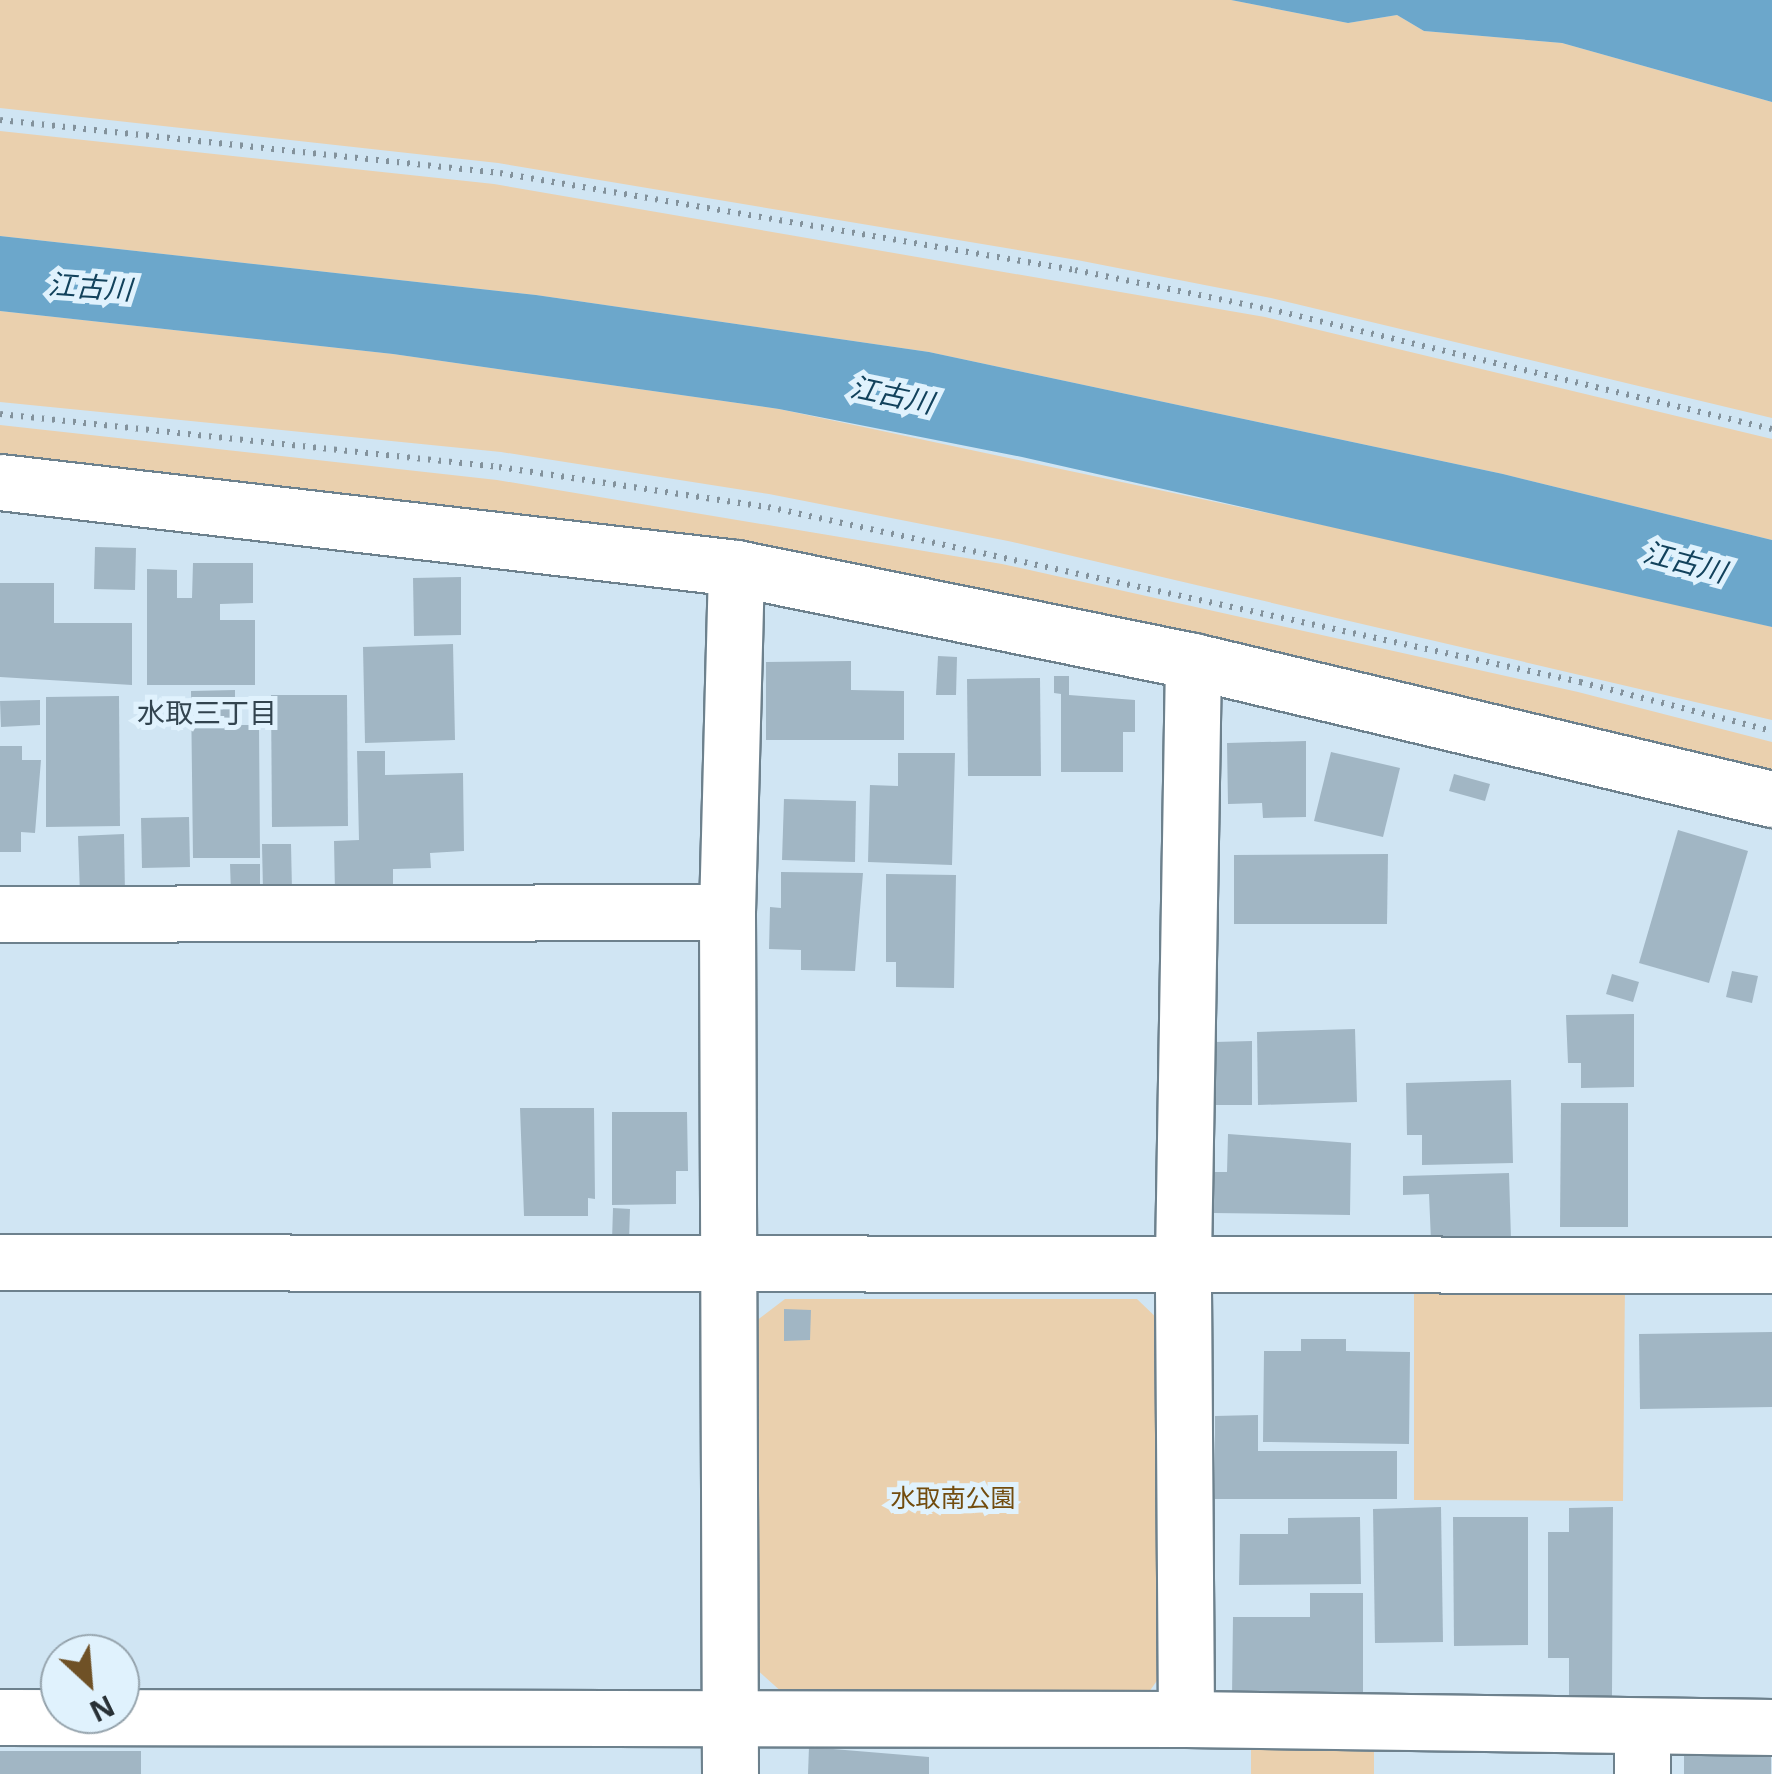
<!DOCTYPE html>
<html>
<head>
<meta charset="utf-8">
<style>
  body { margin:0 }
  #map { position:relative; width:1772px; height:1774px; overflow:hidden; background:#d0e5f3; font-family:"Noto Sans","Noto Sans JP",sans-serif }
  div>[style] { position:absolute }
  .green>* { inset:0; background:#ead0ae }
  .water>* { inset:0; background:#6ca7cb }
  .building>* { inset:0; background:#a1b6c4 }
  .path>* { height:6px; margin-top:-3px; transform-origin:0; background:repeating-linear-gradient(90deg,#83929c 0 2.5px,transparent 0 10.5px) }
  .roads { filter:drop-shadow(2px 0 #6d818d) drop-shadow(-2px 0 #6d818d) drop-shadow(0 2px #6d818d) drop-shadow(0 -2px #6d818d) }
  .street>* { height:55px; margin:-27.5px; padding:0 27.5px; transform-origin:27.5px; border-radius:27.5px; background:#fff }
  span { translate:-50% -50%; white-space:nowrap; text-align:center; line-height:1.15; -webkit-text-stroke:10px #e0f2fd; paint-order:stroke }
  .park-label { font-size:25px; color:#724c0e }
  .water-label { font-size:28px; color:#12425c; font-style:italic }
  .neighbourhood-label { font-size:28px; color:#32444f }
  .north { position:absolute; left:40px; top:1634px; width:100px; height:100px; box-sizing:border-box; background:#e0f2fd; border:2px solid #96a4ad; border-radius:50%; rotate:154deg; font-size:28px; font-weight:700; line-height:40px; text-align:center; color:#283035 }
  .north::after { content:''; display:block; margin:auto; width:35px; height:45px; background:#6f5126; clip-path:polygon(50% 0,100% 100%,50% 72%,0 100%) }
</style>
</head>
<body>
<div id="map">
  <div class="green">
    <i style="clip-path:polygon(0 0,1231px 0,1348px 23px,1397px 15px,1424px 31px,1562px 43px,1772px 102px,1772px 418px,1271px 298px,1077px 260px,498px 163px,0 108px)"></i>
    <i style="clip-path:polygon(0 131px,494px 184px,1265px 317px,1772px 439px,1772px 540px,1503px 474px,929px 352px,536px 295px,0 236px)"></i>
    <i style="clip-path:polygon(0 311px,393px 354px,779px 409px,1605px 585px,1772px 627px,1772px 720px,1008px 541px,769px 494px,501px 452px,0 402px)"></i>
    <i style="clip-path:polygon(0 425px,497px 480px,1002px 564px,1578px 692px,1772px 742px,1772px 777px,739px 549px,0 458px)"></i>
    <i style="clip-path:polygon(1414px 1280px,1625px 1281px,1623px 1501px,1414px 1500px)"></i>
    <i style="clip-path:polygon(785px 1299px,1137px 1299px,1164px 1325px,1161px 1675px,1144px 1699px,784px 1694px,755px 1668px,752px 1324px)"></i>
    <i style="clip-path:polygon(1251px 1741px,1374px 1742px,1374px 1774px,1251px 1774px)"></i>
  </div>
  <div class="water">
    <i style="clip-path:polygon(1231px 0,1772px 0,1772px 102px,1562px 43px,1424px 31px,1397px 15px,1348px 23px)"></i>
    <i style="clip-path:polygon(0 236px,536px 295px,929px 352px,1503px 474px,1772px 540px,1772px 627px,1022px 457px,779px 409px,393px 354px,0 311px)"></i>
  </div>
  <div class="building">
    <i style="clip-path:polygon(95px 547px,136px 548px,135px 590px,94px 589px)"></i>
    <i style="clip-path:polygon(193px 563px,253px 563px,253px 603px,220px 604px,220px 620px,255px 620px,255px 685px,147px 685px,147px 569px,177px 570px,177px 598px,192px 598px)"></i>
    <i style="clip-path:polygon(461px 577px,461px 635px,414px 636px,413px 578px)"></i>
    <i style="clip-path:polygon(0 583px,54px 583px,54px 623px,132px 623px,132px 685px,0 677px)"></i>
    <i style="clip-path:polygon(453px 644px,455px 740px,365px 743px,363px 647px)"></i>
    <i style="clip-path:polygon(938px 656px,957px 657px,956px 695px,936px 695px)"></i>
    <i style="clip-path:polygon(851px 661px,851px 690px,904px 691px,904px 740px,766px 740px,766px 662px)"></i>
    <i style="clip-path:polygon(1054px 676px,1069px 676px,1069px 695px,1135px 700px,1135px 732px,1123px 732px,1123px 772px,1061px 772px,1061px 694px,1054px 693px)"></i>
    <i style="clip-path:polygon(1040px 678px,1041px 776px,968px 776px,967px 679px)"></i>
    <i style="clip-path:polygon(235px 690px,235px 725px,259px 725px,260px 858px,193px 858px,191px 691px)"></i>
    <i style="clip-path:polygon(271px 695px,347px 695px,348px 826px,272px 827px)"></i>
    <i style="clip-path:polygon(119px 696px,120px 826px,46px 827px,46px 697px)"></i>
    <i style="clip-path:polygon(40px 700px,40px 725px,1px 727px,0 701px)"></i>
    <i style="clip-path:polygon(1306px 741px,1306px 817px,1263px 818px,1262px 803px,1228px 804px,1227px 743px)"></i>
    <i style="clip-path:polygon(0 746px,22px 746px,22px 760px,41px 760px,35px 833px,21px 832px,21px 852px,0 852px)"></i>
    <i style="clip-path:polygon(357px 751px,385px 751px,385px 775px,463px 773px,464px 851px,430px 853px,431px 868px,393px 869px,393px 892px,335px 893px,334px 841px,359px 840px)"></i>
    <i style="clip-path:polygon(1331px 752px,1400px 768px,1383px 837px,1314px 821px)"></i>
    <i style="clip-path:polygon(898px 753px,955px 753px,952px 865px,868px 862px,870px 785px,898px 786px)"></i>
    <i style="clip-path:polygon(1454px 774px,1490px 784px,1485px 801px,1449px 791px)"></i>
    <i style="clip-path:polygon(784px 799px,856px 801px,855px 862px,782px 860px)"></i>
    <i style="clip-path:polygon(189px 817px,190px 867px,142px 868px,141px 818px)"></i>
    <i style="clip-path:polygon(1678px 830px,1748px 851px,1709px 983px,1639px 963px)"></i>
    <i style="clip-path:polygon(124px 834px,125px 894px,80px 895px,78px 836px)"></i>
    <i style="clip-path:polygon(262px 844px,291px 844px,292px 891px,263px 891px)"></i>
    <i style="clip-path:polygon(1388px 854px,1387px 924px,1234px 924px,1234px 855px)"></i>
    <i style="clip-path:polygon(230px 864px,260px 864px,260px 893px,231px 893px)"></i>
    <i style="clip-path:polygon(781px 872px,863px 873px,855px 971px,801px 970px,801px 950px,769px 949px,770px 907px,781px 908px)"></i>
    <i style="clip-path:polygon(886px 874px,956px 875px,954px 988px,896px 987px,896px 962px,886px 962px)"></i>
    <i style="clip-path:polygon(1732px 971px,1758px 976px,1752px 1003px,1726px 997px)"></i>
    <i style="clip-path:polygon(1612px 974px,1639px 982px,1633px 1002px,1606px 994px)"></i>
    <i style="clip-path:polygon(1634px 1014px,1634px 1087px,1581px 1088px,1581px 1063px,1568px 1063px,1566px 1015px)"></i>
    <i style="clip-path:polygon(1355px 1029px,1357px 1102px,1258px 1105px,1257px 1032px)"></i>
    <i style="clip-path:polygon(1252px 1041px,1252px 1105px,1215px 1105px,1215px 1042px)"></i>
    <i style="clip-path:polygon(1511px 1080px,1513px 1163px,1422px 1165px,1422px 1135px,1407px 1135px,1406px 1083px)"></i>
    <i style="clip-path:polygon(1561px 1103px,1628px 1103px,1628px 1227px,1560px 1227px)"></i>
    <i style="clip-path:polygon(520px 1108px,594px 1108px,595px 1199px,588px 1198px,588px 1216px,524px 1216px)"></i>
    <i style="clip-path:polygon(612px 1112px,687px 1112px,688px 1171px,676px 1171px,676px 1204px,612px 1205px)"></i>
    <i style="clip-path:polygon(1228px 1134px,1351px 1143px,1350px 1215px,1213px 1213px,1214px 1172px,1227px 1172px)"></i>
    <i style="clip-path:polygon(1509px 1173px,1511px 1239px,1431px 1241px,1429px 1194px,1403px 1195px,1403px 1176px)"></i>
    <i style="clip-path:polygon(613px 1208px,630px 1209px,629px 1240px,612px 1240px)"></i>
    <i style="clip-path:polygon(784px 1309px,811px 1310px,810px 1340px,784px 1341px)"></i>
    <i style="clip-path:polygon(1772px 1332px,1772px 1407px,1640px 1409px,1639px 1334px)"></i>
    <i style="clip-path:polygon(1301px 1339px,1346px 1339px,1346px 1351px,1410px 1352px,1409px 1444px,1263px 1442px,1264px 1351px,1301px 1351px)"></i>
    <i style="clip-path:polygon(1258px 1415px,1258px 1451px,1397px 1451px,1397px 1499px,1215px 1499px,1215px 1416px)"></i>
    <i style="clip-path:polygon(1441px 1507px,1443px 1642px,1375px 1643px,1373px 1509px)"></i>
    <i style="clip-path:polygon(1613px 1507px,1612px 1697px,1569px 1698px,1569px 1658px,1548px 1658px,1548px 1532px,1569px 1532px,1569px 1508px)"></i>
    <i style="clip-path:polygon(1360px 1517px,1361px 1584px,1239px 1585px,1240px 1534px,1288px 1534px,1288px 1518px)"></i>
    <i style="clip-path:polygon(1453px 1517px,1528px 1517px,1528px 1645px,1454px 1646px)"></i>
    <i style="clip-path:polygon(1310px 1593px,1363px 1593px,1363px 1696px,1232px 1696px,1233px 1617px,1310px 1617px)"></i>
    <i style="clip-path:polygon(809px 1747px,929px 1757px,929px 1774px,808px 1774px)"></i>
    <i style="clip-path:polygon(0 1751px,141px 1751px,141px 1774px,0 1774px)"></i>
    <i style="clip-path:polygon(1684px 1752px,1771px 1754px,1771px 1774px,1684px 1774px)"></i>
  </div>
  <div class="path">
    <i style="left:0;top:120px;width:503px;rotate:6.05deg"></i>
    <i style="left:500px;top:173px;width:583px;rotate:9.58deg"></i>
    <i style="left:1075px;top:270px;width:198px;rotate:11.4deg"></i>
    <i style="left:1269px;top:309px;width:517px;rotate:13.42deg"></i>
    <i style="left:0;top:414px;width:502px;rotate:6.06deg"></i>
    <i style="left:499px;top:467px;width:272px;rotate:8.5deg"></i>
    <i style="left:768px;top:507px;width:831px;rotate:12.16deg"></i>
    <i style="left:1580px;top:682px;width:198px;rotate:14.3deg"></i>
  </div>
  <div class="roads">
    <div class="street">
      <i style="left:0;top:482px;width:741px;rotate:6.66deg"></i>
      <i style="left:736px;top:568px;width:466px;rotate:11.5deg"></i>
      <i style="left:1193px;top:661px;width:595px;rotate:13.41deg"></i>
      <i style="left:0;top:914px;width:727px;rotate:-0.16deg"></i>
      <i style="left:0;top:1262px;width:1772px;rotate:0.1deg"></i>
      <i style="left:0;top:1717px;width:1186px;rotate:0.1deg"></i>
      <i style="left:1186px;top:1719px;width:586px;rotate:0.78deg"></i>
      <i style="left:1186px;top:1719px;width:460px;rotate:-90.4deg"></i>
      <i style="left:1183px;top:1259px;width:598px;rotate:-89.04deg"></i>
      <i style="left:730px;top:1774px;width:862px;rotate:-90.2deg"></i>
      <i style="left:727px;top:912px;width:344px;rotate:-88.5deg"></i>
      <i style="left:1642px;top:1774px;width:45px;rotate:-90deg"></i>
    </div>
  </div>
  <div class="park-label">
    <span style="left:953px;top:1497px">水取南公園</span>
  </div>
  <div class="water-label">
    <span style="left:90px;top:286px;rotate:4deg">江古川</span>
    <span style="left:892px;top:394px;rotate:12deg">江古川</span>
    <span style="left:1685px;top:561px;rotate:15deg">江古川</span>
  </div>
  <div class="neighbourhood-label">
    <span style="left:207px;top:712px">水取三丁目</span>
  </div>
  <div class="north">N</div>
</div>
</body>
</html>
